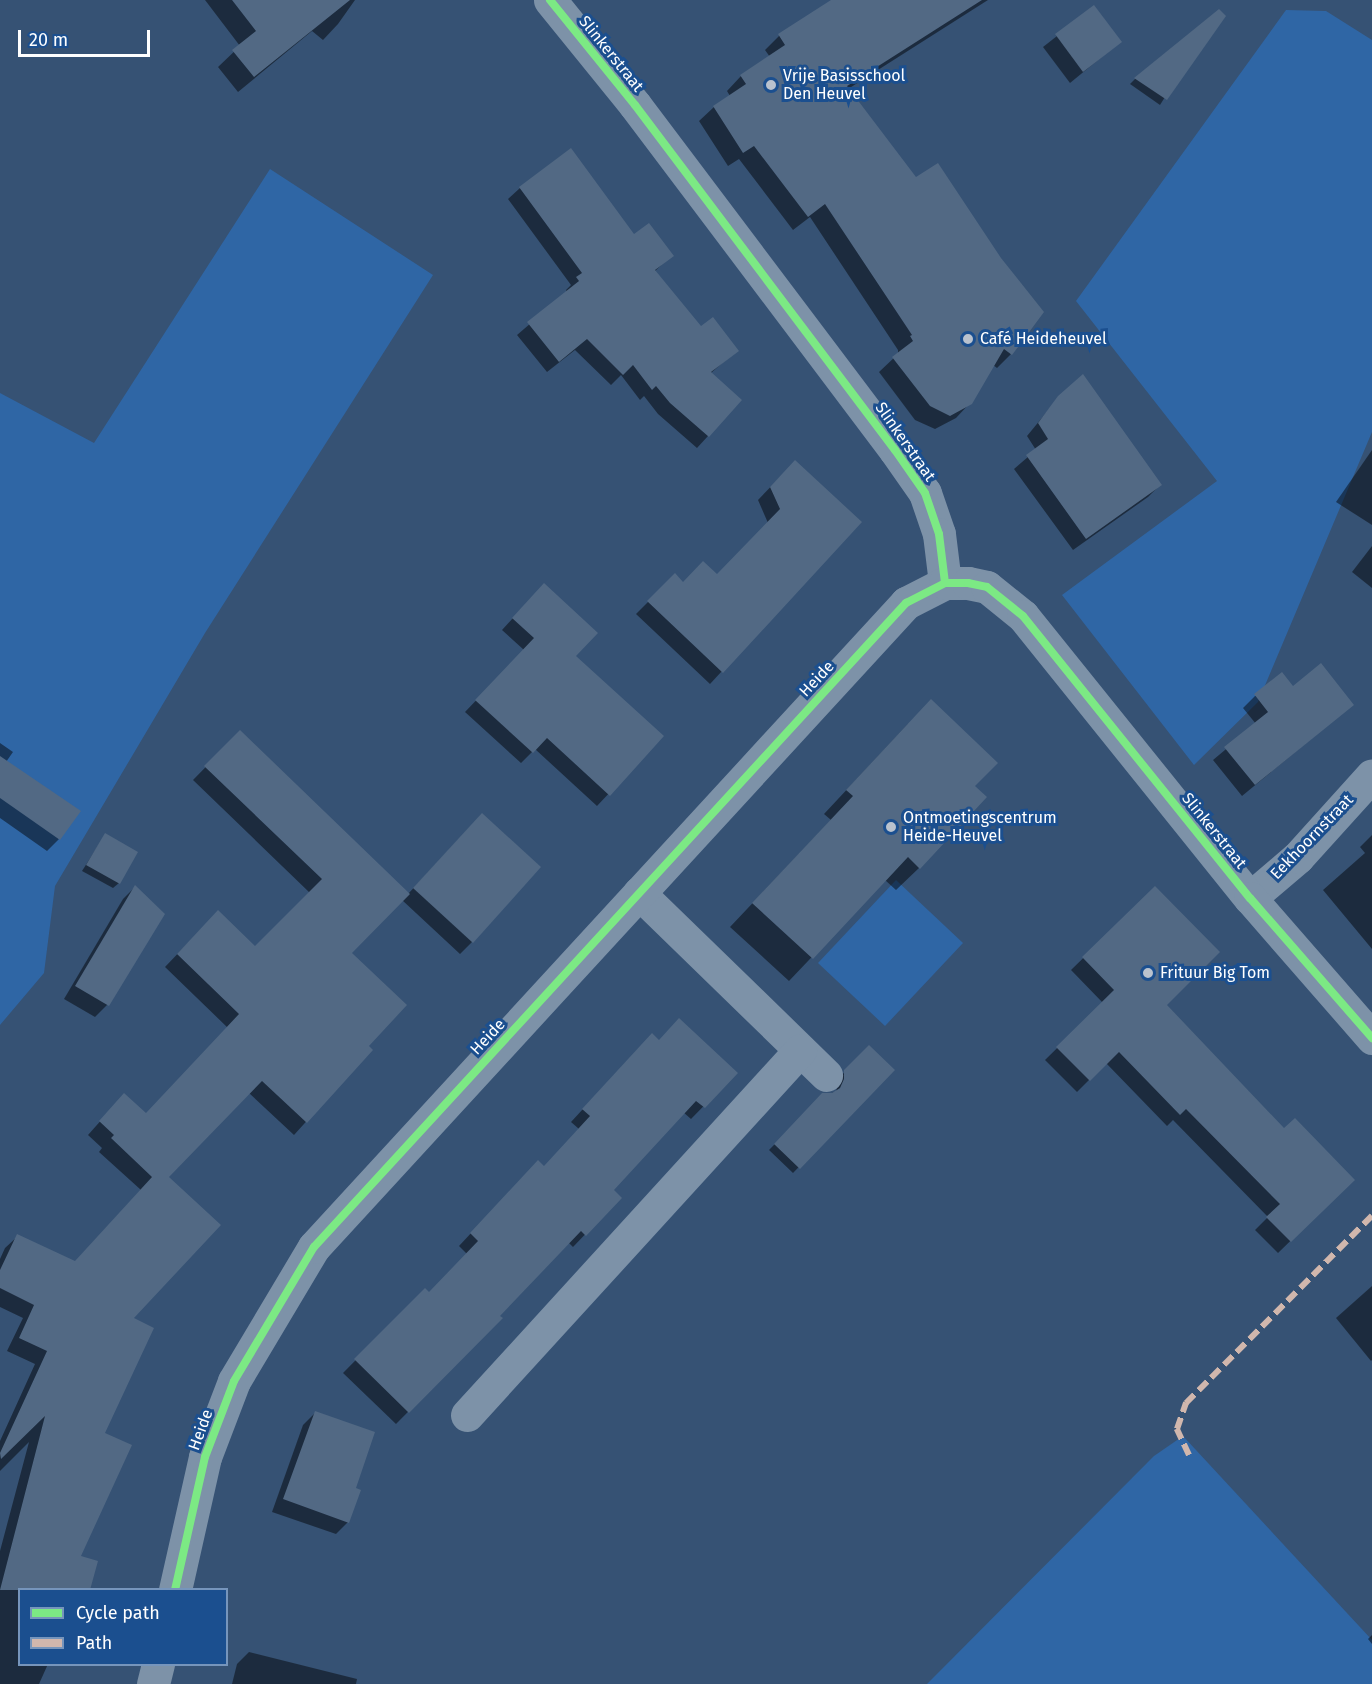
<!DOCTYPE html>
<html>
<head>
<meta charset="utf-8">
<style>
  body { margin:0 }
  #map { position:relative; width:1372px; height:1684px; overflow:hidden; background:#365274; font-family:"Fira Sans",sans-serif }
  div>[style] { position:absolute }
  .green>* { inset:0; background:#2f66a5 }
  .shadow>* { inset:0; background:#0007 }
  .building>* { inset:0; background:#526984 }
  .minor>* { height:33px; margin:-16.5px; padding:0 16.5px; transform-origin:16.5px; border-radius:16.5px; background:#7d92a8 }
  .quiet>* { height:6px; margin-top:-3px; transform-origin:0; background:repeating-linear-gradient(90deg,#d1b7ad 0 12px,transparent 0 18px) }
  .cycleway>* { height:8px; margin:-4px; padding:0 4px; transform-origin:4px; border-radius:4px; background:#7ce984 }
  .dots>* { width:16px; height:16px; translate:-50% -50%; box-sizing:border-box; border:3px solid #1b4f8f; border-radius:50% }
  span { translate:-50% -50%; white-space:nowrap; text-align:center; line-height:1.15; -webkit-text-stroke:6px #1b4f8f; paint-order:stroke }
  .street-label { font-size:16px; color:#fff }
  .poi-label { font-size:16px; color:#fff }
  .left { translate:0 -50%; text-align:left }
  .legend { position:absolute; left:18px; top:1588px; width:210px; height:78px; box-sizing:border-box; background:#1b4f8f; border:2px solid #7695bc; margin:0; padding:8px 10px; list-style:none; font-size:18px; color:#fff }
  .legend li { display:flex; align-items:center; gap:12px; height:30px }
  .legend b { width:30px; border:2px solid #7695bc }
  .scale { position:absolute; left:18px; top:30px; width:132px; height:27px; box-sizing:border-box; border:3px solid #fff; border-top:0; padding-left:8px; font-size:18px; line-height:21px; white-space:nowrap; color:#fff; -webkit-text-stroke:4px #1b4f8f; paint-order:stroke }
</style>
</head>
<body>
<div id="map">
  <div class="green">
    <i style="clip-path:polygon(1286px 10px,1326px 11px,1372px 40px,1372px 432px,1258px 702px,1194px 765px,1062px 595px,1217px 481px,1076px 301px)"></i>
    <i style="clip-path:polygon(270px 169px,433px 275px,205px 633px,55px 886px,44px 973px,0 1025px,0 393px,94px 443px)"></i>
    <i style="clip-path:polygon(896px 880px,963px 943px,885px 1026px,818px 963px)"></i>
    <i style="clip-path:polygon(1183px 1436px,1372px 1640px,1372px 1684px,927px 1684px,1154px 1456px)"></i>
  </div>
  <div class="shadow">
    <i style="clip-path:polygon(205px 0,355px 0,338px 24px,323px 40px,312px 31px,238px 92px,218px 67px,240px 46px)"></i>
    <i style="clip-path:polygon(833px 0,988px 0,848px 89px,1011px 354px,997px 368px,993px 365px,970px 403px,956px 418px,935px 429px,915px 420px,879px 372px,898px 354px,898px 350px,810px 217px,793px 230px,739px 159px,728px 166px,699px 121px,714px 107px,730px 96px,727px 91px,741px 76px,770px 57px,765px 50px,779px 36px)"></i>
    <i style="clip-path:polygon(1094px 7px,1120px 42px,1070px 83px,1043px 47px)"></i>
    <i style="clip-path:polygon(1219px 11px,1160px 105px,1130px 84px,1135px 79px)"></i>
    <i style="clip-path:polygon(520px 188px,672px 255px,655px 271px,701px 328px,737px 350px,711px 373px,708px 436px,697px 448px,658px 414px,644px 396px,640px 400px,621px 375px,611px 385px,575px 350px,547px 372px,517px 335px,567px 292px,566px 290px,571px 285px,508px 199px)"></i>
    <i style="clip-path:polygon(1059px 397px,1160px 485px,1148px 497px,1073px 550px,1014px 469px,1036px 450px,1027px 436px)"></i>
    <i style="clip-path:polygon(1372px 450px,1372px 525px,1336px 502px)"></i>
    <i style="clip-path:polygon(783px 474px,860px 522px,710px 684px,636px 614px,675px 575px,683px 583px,717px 576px,768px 523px,758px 500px)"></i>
    <i style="clip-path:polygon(1372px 546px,1372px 588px,1352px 572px)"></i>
    <i style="clip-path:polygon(533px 596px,574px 656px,662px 737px,597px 806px,535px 749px,521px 763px,465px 712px,524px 650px,502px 630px)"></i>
    <i style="clip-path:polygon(1293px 688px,1352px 705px,1242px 796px,1213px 760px,1256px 724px,1243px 708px,1255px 696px)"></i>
    <i style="clip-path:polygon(908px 724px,973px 787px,919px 868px,896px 890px,885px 880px,789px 981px,730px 927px,831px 820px,824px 814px)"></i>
    <i style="clip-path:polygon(240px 732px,408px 894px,470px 827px,472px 942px,460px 954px,402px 900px,350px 953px,367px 1046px,371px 1050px,294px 1135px,249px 1093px,167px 1177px,132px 1319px,20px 1590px,20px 1664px,48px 1664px,39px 1684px,0 1684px,0 1551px,29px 1442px,0 1471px,0 1441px,35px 1364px,7px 1351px,23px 1318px,0 1307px,0 1259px,5px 1248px,18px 1236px,75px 1262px,141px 1190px,99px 1152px,102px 1148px,88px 1135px,112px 1108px,146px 1115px,228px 1028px,165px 967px,205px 925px,255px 948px,310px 893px,193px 780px)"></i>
    <i style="clip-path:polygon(0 743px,13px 752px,6px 762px,59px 839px,47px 851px,0 818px)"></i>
    <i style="clip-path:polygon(105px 835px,119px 883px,113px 888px,82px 871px)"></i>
    <i style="clip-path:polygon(1372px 835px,1372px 949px,1323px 890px,1365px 853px,1360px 847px)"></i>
    <i style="clip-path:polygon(135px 887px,163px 914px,107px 1005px,95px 1017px,64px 999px,123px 899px)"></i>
    <i style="clip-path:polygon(1155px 888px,1165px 1005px,1284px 1131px,1353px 1180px,1278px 1253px,1255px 1230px,1268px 1217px,1173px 1120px,1167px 1126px,1106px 1063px,1077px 1092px,1045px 1060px,1103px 1003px,1071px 970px)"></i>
    <i style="clip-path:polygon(658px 1042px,736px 1073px,691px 1119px,683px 1112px,612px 1190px,620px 1198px,573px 1247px,568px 1242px,498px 1316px,501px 1318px,396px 1424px,343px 1373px,425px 1290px,429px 1294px,467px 1254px,459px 1246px,526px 1174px,544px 1168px,579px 1129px,571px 1122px,640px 1047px)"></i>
    <i style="clip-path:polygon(869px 1047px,893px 1070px,793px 1173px,769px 1150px,823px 1095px,836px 1092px,839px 1078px)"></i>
    <i style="clip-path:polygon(1372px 1286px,1372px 1360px,1371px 1361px,1336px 1318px)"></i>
    <i style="clip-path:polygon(315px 1413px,354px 1489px,348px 1522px,336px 1534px,272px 1512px,303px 1425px)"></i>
    <i style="clip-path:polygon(1372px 1635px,1372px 1644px,1368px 1639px)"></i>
    <i style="clip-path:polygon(249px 1652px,357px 1679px,356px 1684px,232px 1684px,237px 1664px)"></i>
  </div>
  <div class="building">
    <i style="clip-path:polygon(232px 0,350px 0,254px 77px,232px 50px,256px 31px)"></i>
    <i style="clip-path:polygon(831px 0,982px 0,847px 86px,916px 177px,938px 163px,1001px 258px,1044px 312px,1012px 355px,1004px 349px,972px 404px,950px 416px,930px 406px,892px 357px,913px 341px,910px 336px,912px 335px,825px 204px,808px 217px,754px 146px,743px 153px,713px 106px,746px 84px,740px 75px,785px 45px,778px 34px)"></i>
    <i style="clip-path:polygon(1094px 5px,1122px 42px,1083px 72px,1055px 34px)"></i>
    <i style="clip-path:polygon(1219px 9px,1226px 16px,1167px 100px,1134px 78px)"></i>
    <i style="clip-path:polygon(571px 148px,634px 234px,649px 223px,674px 256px,655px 270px,701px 326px,713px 317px,739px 351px,711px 372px,742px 400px,709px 437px,670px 403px,656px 386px,652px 390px,633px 365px,623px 375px,587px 339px,559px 362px,527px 322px,579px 281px,576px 277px,582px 273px,519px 187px)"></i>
    <i style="clip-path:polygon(1083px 374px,1162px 485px,1086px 539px,1026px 455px,1048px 439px,1038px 423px,1058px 396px)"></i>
    <i style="clip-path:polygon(795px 460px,862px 522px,723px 673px,647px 601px,675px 573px,683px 582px,703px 561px,717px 574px,780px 509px,770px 487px)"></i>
    <i style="clip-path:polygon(544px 583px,598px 633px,576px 656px,664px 736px,610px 796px,547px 738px,533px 753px,475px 700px,534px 638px,512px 618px)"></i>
    <i style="clip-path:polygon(1321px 663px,1354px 705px,1255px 785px,1224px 747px,1268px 712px,1254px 694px,1282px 672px,1293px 686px)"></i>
    <i style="clip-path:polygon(931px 699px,998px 763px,975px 786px,987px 797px,920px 869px,908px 857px,813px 959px,752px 903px,853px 796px,846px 790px)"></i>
    <i style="clip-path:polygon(240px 730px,410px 894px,352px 953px,407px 1005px,369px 1046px,373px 1050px,307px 1123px,262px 1081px,169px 1177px,221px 1225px,134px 1318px,154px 1328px,105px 1433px,132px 1445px,81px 1556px,98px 1561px,90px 1590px,0 1590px,45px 1416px,1px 1459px,0 1453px,47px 1351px,19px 1338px,34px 1305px,0 1288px,0 1270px,17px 1234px,75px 1261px,152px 1177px,111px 1138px,114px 1135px,99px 1121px,124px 1093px,146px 1113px,239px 1014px,177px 954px,218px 910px,255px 946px,322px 879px,204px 766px)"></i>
    <i style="clip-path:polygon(0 756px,81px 811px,60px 840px,0 798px)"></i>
    <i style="clip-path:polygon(482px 813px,541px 867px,473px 943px,413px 888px)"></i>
    <i style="clip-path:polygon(105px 833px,138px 852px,120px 884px,86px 865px)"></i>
    <i style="clip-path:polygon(135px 885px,165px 914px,109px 1006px,75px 986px)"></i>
    <i style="clip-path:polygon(1155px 886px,1220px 952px,1167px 1005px,1284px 1128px,1295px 1118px,1355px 1180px,1291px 1242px,1266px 1217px,1280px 1204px,1186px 1109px,1180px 1115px,1119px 1052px,1090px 1081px,1056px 1047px,1114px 990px,1082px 957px)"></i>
    <i style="clip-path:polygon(679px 1018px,738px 1073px,705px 1108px,696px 1101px,614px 1190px,622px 1198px,586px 1236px,581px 1231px,500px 1316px,503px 1318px,409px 1413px,354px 1359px,425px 1288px,429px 1292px,478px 1241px,470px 1233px,538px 1160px,544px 1166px,590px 1116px,582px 1109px,652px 1033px,659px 1040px)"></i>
    <i style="clip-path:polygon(869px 1045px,895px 1070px,800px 1169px,774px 1144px,822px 1093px,832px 1093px,840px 1088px,844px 1079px,844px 1070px)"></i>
    <i style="clip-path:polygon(315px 1411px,375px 1432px,356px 1488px,361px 1490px,349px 1523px,283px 1499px)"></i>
  </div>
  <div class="minor">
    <i style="left:550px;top:0;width:135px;rotate:51deg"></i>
    <i style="left:635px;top:105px;width:432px;rotate:53deg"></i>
    <i style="left:895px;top:450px;width:52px;rotate:55.1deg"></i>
    <i style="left:925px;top:493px;width:43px;rotate:71.1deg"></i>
    <i style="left:939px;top:534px;width:49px;rotate:83deg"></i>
    <i style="left:639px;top:893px;width:261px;rotate:44.2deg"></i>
    <i style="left:1250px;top:898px;width:63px;rotate:-40.5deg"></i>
    <i style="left:1298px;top:857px;width:110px;rotate:-47.9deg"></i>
    <i style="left:467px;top:1415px;width:494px;rotate:-47.6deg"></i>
    <i style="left:175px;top:1590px;width:136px;rotate:-77.3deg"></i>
    <i style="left:205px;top:1457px;width:81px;rotate:-69.1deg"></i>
    <i style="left:234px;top:1381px;width:156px;rotate:-59.2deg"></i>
    <i style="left:314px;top:1247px;width:875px;rotate:-47.41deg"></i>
    <i style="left:906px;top:603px;width:44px;rotate:-27.1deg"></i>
    <i style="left:945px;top:583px;width:23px"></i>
    <i style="left:968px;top:583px;width:19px;rotate:12deg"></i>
    <i style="left:987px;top:587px;width:46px;rotate:38.9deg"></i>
    <i style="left:1023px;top:616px;width:362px;rotate:51.2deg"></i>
    <i style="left:1250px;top:898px;width:186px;rotate:48.9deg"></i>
    <i style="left:153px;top:1684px;width:21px;rotate:-76deg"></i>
  </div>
  <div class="quiet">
    <i style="left:1189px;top:1455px;width:29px;rotate:-115deg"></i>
    <i style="left:1177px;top:1429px;width:28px;rotate:-71deg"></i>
    <i style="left:1186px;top:1403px;width:264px;rotate:-45.2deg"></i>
  </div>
  <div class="cycleway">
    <i style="left:550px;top:0;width:135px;rotate:51deg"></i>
    <i style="left:635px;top:105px;width:432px;rotate:53deg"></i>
    <i style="left:895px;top:450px;width:52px;rotate:55.1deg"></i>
    <i style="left:925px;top:493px;width:43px;rotate:71.1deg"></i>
    <i style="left:939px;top:534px;width:49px;rotate:83deg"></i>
    <i style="left:175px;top:1590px;width:136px;rotate:-77.3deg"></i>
    <i style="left:205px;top:1457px;width:81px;rotate:-69.1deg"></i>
    <i style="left:234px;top:1381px;width:156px;rotate:-59.2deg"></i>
    <i style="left:314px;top:1247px;width:875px;rotate:-47.41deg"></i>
    <i style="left:906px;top:603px;width:44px;rotate:-27.1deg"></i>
    <i style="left:945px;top:583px;width:23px"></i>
    <i style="left:968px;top:583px;width:19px;rotate:12deg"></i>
    <i style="left:987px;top:587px;width:46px;rotate:38.9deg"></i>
    <i style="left:1023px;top:616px;width:362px;rotate:51.2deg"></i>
    <i style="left:1250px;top:898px;width:186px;rotate:48.9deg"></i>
  </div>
  <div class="dots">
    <i style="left:771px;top:85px;background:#b9c2ce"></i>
    <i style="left:968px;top:339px;background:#b9c2ce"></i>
    <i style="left:891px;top:827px;background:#b9c2ce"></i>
    <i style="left:1148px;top:973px;background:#b9c2ce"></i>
  </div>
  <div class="street-label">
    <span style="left:611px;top:54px;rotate:51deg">Slinkerstraat</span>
    <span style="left:905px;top:442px;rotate:55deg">Slinkerstraat</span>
    <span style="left:817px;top:679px;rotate:-47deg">Heide</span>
    <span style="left:1214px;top:831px;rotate:51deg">Slinkerstraat</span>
    <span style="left:1312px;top:837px;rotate:-46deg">Eekhoornstraat</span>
    <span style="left:488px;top:1037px;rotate:-47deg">Heide</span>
    <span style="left:201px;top:1430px;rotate:-70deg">Heide</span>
  </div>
  <div class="poi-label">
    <span class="left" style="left:783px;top:85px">Vrije Basisschool<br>Den Heuvel</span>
    <span class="left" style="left:980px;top:339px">Café Heideheuvel</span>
    <span class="left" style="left:903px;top:827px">Ontmoetingscentrum<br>Heide-Heuvel</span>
    <span class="left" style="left:1160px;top:973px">Frituur Big Tom</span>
  </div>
  <ul class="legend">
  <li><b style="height:8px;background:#7ce984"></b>Cycle path</li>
  <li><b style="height:8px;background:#d1b7ad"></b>Path</li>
  </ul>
  <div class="scale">20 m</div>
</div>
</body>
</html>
